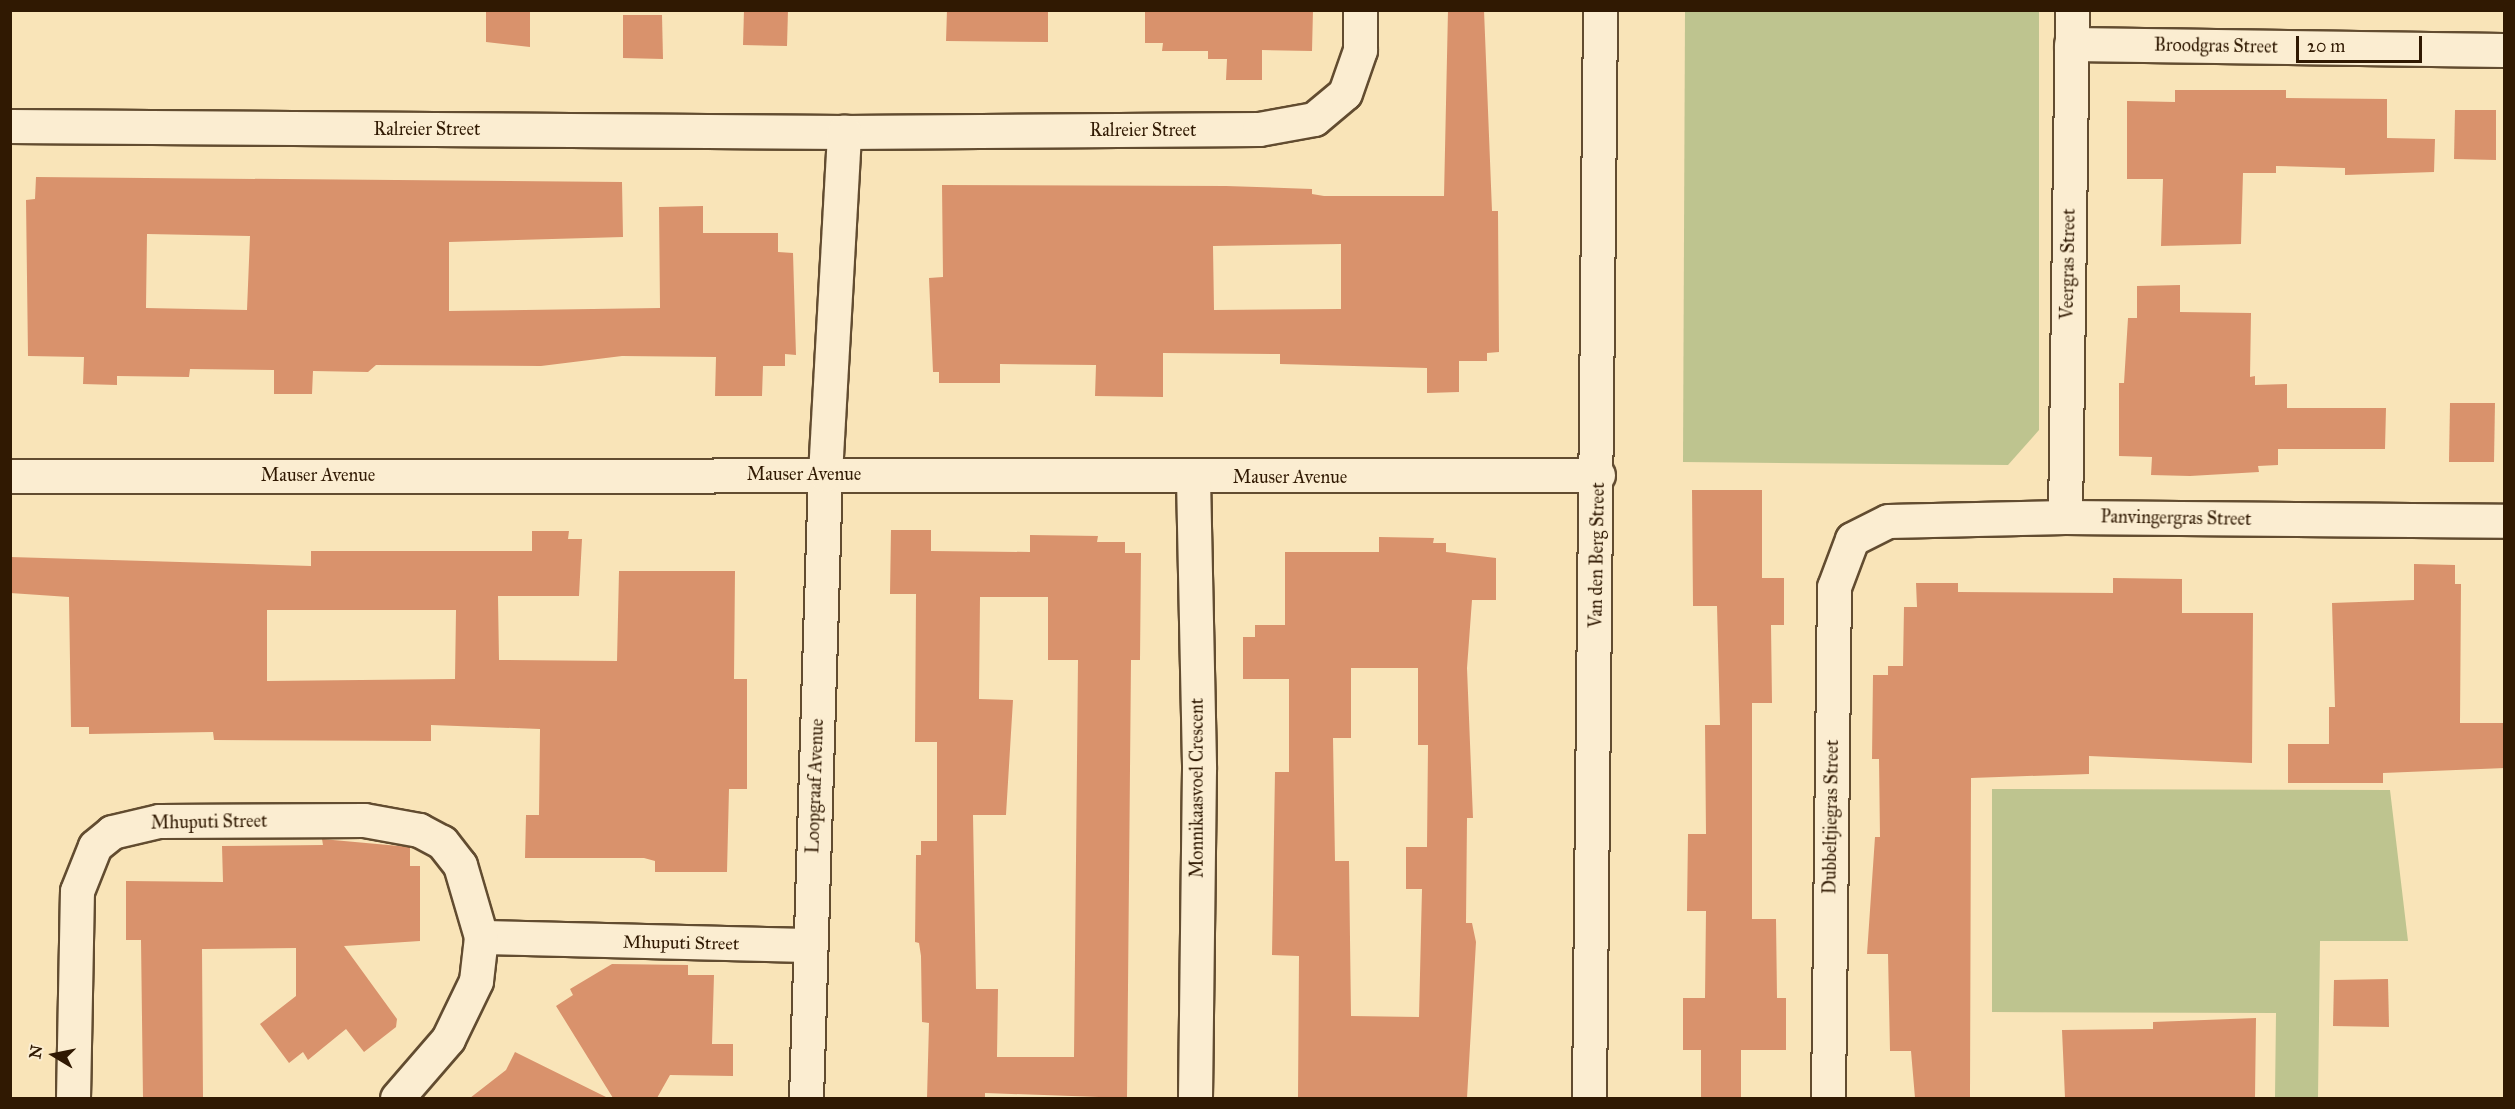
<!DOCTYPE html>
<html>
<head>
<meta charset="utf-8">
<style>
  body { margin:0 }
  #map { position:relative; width:2515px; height:1109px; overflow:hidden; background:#f9e4b8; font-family:"IM FELL Great Primer",serif }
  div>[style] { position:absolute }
  .green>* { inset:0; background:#bec48f }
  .building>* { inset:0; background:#d9926c }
  .roads { filter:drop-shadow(2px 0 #624c30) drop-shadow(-2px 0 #624c30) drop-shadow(0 2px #624c30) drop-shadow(0 -2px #624c30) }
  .street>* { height:33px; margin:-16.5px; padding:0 16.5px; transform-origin:16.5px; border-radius:16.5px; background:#fbedd1 }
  span { translate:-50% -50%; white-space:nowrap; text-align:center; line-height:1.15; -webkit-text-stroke:4.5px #fbedd1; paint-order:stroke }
  .street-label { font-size:18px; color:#301902 }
  .frame { position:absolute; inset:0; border:12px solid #301902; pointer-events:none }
  .north { position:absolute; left:24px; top:1025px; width:60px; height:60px; -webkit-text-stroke:4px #fbedd1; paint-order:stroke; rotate:280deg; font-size:16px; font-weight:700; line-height:24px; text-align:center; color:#301902 }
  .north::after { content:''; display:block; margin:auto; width:21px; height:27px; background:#301902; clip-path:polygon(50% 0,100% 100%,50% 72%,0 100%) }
  .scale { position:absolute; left:2296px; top:36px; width:126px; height:27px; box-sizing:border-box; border:3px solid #301902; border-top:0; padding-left:8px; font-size:18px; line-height:21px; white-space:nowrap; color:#301902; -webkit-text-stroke:4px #fbedd1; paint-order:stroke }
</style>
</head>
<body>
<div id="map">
  <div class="green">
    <i style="clip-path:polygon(1685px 11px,2039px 11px,2039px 430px,2008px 465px,1683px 462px)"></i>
    <i style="clip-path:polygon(1992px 789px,2390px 790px,2408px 941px,2320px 941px,2318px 1098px,2275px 1098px,2276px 1013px,1992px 1012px)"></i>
  </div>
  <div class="building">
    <i style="clip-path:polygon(486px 10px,530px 10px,530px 47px,486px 42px)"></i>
    <i style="clip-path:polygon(744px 10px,788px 10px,787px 46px,743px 45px)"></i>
    <i style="clip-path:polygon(947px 10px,1048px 10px,1048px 42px,946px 41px)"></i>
    <i style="clip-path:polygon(1145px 10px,1313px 10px,1312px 51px,1262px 50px,1262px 80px,1226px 80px,1227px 59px,1208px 59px,1208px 51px,1162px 51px,1163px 43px,1145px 43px)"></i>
    <i style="clip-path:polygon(evenodd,1448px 10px,1484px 10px,1492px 211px,1498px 211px,1499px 352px,1487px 353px,1487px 361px,1459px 361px,1459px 392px,1427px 393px,1427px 368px,1280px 364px,1280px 354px,1163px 353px,1163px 397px,1095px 396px,1096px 365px,1000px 364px,1000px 383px,939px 383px,939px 372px,933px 372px,929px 278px,943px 277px,942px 185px,1226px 186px,1312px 189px,1312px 194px,1324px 196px,1444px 196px,1448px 10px,1341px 244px,1341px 309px,1214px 310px,1213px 246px,1341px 244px)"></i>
    <i style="clip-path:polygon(623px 15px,662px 15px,663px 59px,623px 58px)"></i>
    <i style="clip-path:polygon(2175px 90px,2286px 90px,2286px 98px,2387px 99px,2387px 138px,2435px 139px,2434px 172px,2345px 175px,2345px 168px,2276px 166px,2276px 173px,2243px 173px,2241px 244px,2161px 246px,2163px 179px,2127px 179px,2127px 101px,2175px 102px)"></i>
    <i style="clip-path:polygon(2455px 110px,2496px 110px,2496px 160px,2454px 159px)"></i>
    <i style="clip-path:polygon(evenodd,36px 177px,622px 182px,623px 237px,449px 242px,449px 311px,660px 308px,659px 207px,703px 206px,703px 233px,778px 233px,778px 252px,793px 253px,796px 355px,785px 354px,785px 366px,763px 366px,762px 396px,715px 396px,716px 357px,622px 356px,541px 366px,376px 365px,368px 372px,313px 371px,312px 394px,274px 394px,274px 370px,190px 369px,189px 377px,117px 376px,117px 385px,83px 384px,84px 357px,28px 356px,26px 200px,35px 199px,36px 177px,147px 234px,250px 236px,247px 310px,146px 308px,147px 234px)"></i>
    <i style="clip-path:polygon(2180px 285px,2180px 312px,2251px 313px,2250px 377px,2255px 376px,2255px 385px,2287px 384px,2287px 408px,2386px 408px,2385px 449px,2278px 449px,2278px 465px,2258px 466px,2259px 472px,2190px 476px,2151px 475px,2152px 457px,2119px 456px,2119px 383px,2124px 383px,2128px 318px,2137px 318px,2137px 286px)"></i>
    <i style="clip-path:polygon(2450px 403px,2495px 403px,2494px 462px,2449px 462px)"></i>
    <i style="clip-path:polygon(1692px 490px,1762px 490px,1762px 578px,1784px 578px,1784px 625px,1771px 625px,1772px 703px,1752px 703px,1752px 919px,1776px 919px,1777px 998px,1786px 998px,1786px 1050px,1741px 1050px,1741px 1098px,1701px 1098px,1701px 1050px,1683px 1050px,1683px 998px,1705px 998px,1706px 911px,1687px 911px,1688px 834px,1706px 834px,1705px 725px,1720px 725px,1717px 606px,1693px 606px)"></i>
    <i style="clip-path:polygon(evenodd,891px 530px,931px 530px,931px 551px,1030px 552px,1030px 535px,1098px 536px,1097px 542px,1125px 542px,1125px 553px,1141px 553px,1140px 660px,1131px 660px,1127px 1098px,985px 1093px,985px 1098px,927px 1098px,929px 1023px,922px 1022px,921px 956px,919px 943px,915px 942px,916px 855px,921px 855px,921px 841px,937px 841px,937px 742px,915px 742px,916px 594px,890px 594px,891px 530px,980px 597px,1048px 597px,1048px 660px,1078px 660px,1074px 1057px,997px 1057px,998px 989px,976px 989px,973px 815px,1006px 815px,1013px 700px,979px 699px,980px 597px)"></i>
    <i style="clip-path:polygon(evenodd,532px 531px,569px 531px,568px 539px,582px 539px,579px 596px,498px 596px,499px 660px,617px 661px,619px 571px,735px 571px,734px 679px,747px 679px,747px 789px,729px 789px,727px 872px,655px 872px,655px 861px,644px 858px,525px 858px,526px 815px,539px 815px,540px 729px,431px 725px,431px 741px,214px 740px,213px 732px,89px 734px,89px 727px,71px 727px,69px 597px,10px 593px,10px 557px,311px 566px,311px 551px,532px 551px,532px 531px,267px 610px,456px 610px,455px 679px,267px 681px,267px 610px)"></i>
    <i style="clip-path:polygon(evenodd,1379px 537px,1434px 538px,1433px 543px,1446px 543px,1446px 552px,1496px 558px,1496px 600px,1472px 600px,1467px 668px,1473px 818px,1467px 818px,1466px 923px,1472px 923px,1476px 942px,1467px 1098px,1298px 1098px,1299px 956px,1272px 955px,1275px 772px,1289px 772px,1289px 679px,1243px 679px,1243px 637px,1255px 637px,1255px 625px,1285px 625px,1285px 552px,1379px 552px,1379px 537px,1351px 668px,1418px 668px,1418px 745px,1428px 745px,1427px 847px,1406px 847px,1406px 889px,1422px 889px,1419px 1017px,1351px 1016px,1349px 861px,1335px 861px,1333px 738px,1351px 738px,1351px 668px)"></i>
    <i style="clip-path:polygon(2414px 564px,2455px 565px,2455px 584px,2461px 584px,2460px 723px,2505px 723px,2505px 768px,2383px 773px,2383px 783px,2288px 783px,2288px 744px,2329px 744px,2329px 707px,2335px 707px,2332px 603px,2414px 600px)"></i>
    <i style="clip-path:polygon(2113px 578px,2182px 579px,2182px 613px,2253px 613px,2252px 763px,2089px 756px,2089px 774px,1971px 778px,1970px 1098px,1915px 1098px,1911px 1051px,1890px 1051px,1888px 954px,1867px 954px,1875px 837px,1880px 837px,1879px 759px,1872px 759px,1873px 675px,1888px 675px,1888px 666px,1903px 666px,1904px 607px,1917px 607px,1916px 583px,1958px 583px,1958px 592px,2113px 593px)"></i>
    <i style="clip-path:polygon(322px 839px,410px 847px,410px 866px,420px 866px,420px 941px,344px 946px,397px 1019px,396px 1027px,364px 1052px,346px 1029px,308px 1060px,303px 1052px,289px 1063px,260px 1024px,296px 996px,296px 948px,202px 949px,203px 1098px,143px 1098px,141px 940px,126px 940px,126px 881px,223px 882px,222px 846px,323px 845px)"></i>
    <i style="clip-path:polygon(612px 964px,688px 965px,688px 975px,714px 975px,712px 1044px,733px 1044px,733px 1076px,670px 1075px,657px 1098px,613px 1098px,556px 1006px,573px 995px,570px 989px)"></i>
    <i style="clip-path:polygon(2388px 979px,2389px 1027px,2333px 1026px,2334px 980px)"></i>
    <i style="clip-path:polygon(2256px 1018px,2255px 1098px,2065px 1098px,2062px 1030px,2153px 1029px,2153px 1022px)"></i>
    <i style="clip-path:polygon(515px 1052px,608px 1098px,470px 1098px,506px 1070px)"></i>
  </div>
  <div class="roads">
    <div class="street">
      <i style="left:2071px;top:44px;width:433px;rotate:0.8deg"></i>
      <i style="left:10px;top:126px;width:834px;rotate:0.41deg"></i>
      <i style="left:844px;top:132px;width:415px;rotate:-0.4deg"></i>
      <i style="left:1259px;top:129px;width:56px;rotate:-10.3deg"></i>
      <i style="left:1314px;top:119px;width:40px;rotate:-40deg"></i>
      <i style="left:1345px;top:93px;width:46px;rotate:-70.8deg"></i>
      <i style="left:1360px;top:50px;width:40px;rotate:-90deg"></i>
      <i style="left:10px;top:476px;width:1588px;rotate:-0.04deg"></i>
      <i style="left:1193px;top:478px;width:291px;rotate:88.8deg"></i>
      <i style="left:1199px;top:769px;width:329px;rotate:90.7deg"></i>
      <i style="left:2065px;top:517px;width:507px;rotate:-89.21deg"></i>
      <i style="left:481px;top:937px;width:329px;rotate:1.4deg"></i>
      <i style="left:73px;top:1098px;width:207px;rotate:-88.9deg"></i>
      <i style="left:77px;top:891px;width:48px;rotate:-68.2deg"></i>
      <i style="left:95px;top:846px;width:22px;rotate:-39deg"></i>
      <i style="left:112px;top:832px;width:48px;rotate:-13.2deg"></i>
      <i style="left:159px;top:821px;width:205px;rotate:-0.3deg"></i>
      <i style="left:364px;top:820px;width:56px;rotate:10.3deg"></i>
      <i style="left:419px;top:830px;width:26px;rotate:28deg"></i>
      <i style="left:442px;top:842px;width:29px;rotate:52deg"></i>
      <i style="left:460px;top:865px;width:75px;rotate:73.7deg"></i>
      <i style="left:481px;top:937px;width:44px;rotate:96.5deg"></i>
      <i style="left:476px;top:981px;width:64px;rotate:115.8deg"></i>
      <i style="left:448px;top:1039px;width:78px;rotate:130.8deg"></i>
      <i style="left:806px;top:1098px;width:624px;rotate:-88.26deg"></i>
      <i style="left:825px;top:474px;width:343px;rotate:-86.8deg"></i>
      <i style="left:1589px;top:1098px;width:1088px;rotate:-89.42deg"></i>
      <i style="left:1828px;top:1098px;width:511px;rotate:-89.33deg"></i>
      <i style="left:1834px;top:587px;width:51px;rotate:-69.4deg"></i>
      <i style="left:1852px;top:539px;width:40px;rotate:-26.6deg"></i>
      <i style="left:1888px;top:521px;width:177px;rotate:-1.3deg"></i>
      <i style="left:2065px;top:517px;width:439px;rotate:0.5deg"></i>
    </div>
  </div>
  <div class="street-label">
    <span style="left:2216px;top:46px;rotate:1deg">Broodgras Street</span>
    <span style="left:427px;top:129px">Ralreier Street</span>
    <span style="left:1143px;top:130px">Ralreier Street</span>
    <span style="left:2068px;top:264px;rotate:-89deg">Veergras Street</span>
    <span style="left:804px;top:474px">Mauser Avenue</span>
    <span style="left:318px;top:475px">Mauser Avenue</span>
    <span style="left:1290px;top:477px">Mauser Avenue</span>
    <span style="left:2176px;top:518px;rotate:1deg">Panvingergras Street</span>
    <span style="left:1597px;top:555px;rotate:-89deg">Van den Berg Street</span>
    <span style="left:815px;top:786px;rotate:-88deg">Loopgraaf Avenue</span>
    <span style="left:1197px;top:788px;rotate:-90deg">Monnikaasvoel Crescent</span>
    <span style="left:1831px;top:817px;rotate:-89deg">Dubbeltjiegras Street</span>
    <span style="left:209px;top:822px;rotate:-1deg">Mhuputi Street</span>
    <span style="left:681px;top:943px;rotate:1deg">Mhuputi Street</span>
  </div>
  <div class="frame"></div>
  <div class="north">N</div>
  <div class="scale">20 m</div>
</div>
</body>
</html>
